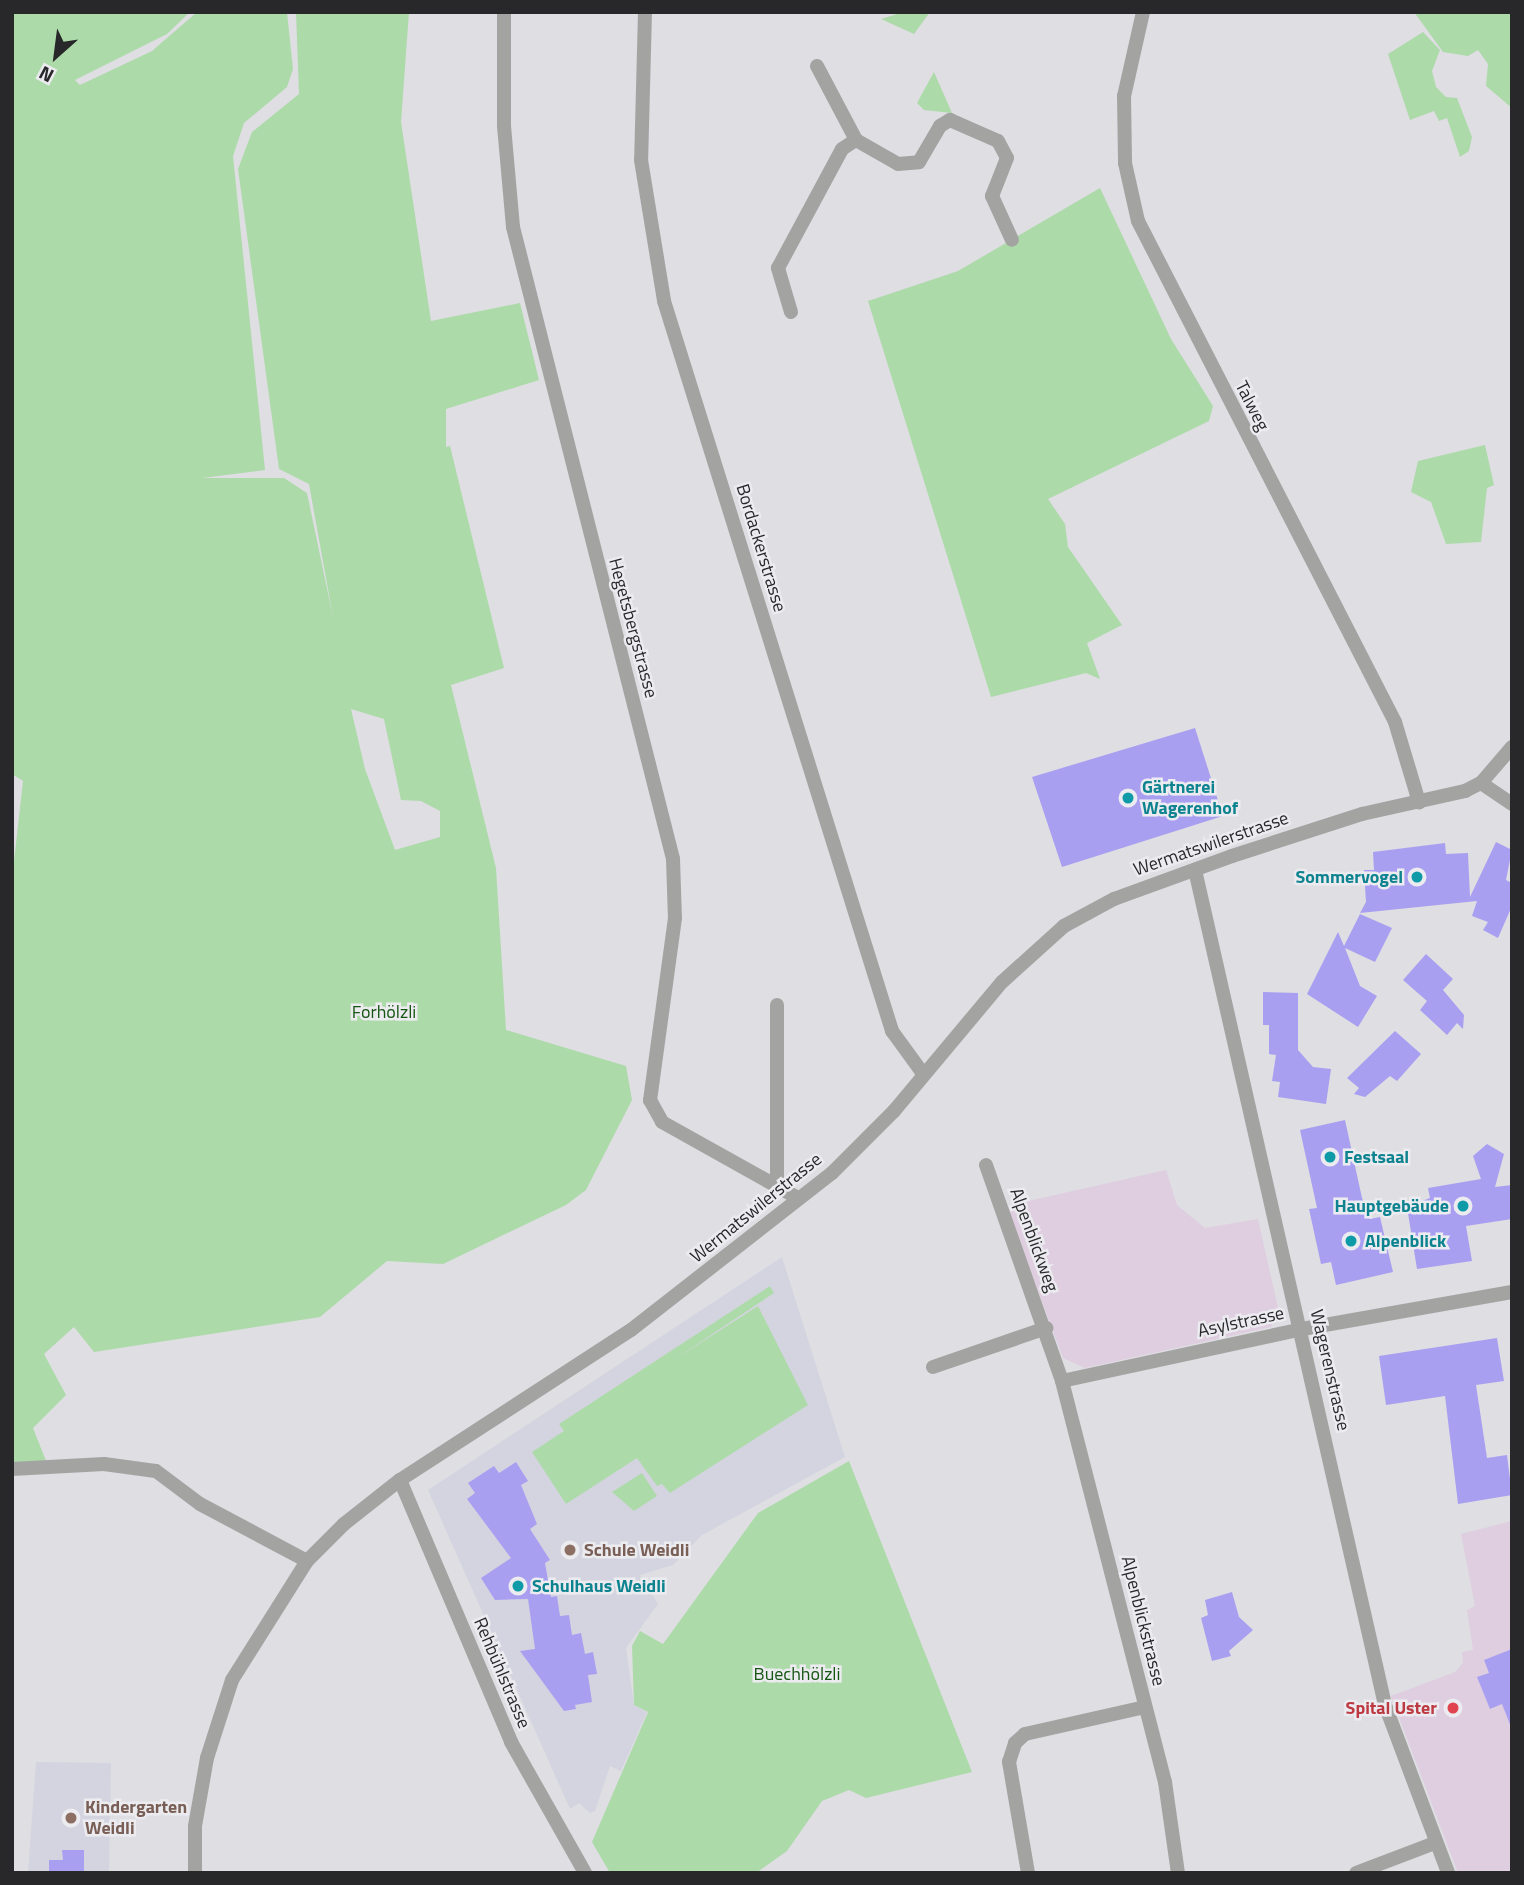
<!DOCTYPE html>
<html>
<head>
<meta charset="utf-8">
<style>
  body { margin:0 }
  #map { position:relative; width:1524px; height:1885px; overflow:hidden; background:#dedee3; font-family:"Titillium Web",sans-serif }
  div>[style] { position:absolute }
  .built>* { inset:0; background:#d4d4e0 }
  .medical>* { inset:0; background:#dfcee0 }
  .green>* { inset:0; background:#addaa9 }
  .building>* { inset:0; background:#a99ff1 }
  .street>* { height:14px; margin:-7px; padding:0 7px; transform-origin:7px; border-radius:7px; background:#a3a4a2 }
  .dots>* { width:19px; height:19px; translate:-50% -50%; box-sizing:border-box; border:4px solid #ebebf0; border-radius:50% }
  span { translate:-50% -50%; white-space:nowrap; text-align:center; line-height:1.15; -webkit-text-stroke:5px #ebebf0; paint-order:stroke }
  .street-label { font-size:18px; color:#28282a }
  .culture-label { font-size:18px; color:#0d838f; font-weight:700 }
  .left { translate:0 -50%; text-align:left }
  .right { translate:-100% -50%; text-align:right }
  .park-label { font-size:18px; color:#165613 }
  .education-label { font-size:18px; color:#785e54; font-weight:700 }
  .health-label { font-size:18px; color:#be3a42; font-weight:700 }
  .frame { position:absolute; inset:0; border:14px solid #28282a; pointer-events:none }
  .north { position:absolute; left:21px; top:21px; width:70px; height:70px; -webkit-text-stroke:5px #ebebf0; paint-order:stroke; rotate:208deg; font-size:19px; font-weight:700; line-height:28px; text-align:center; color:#28282a }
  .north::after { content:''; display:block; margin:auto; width:24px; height:32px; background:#28282a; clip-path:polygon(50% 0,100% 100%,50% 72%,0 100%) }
</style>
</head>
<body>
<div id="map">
  <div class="built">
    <i style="clip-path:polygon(782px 1257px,845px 1457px,702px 1535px,673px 1565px,640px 1575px,658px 1604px,626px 1648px,634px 1705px,647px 1712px,621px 1771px,610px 1766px,595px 1811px,590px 1813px,579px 1803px,570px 1809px,428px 1490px)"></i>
    <i style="clip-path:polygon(36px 1762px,111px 1763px,109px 1873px,28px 1873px)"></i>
  </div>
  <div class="medical">
    <i style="clip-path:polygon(1166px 1170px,1177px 1205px,1205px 1228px,1258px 1219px,1279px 1312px,1271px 1327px,1085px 1368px,1063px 1358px,1006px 1206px)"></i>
    <i style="clip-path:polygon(1512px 1521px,1512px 1873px,1458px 1873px,1391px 1696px,1455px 1672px,1463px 1663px,1462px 1652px,1473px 1650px,1467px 1610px,1475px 1606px,1461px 1534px)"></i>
  </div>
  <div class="green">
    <i style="clip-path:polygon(evenodd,12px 12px,190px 12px,167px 34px,75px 80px,80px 85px,152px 51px,197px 12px,287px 12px,293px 69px,287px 87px,244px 123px,233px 156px,265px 470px,202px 478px,284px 478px,307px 493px,333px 617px,309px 484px,279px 469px,238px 169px,252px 132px,299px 94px,296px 12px,409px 12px,401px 122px,431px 321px,520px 303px,539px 380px,446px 409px,446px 447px,450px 446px,504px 668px,451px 685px,496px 868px,506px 1030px,626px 1066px,632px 1100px,586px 1190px,566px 1205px,443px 1264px,387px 1261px,320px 1317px,94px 1352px,74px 1327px,44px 1354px,66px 1395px,33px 1428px,48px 1466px,12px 1469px,12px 879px,23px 781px,12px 774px,12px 12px,351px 709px,384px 719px,401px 800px,421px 801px,440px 811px,440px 837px,395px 850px,365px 769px,351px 709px)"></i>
    <i style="clip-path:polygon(904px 12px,930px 12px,914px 34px,881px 19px)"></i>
    <i style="clip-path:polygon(1414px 12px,1512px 12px,1512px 108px,1486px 86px,1488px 64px,1478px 50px,1468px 56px,1443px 52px)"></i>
    <i style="clip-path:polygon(1423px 32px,1440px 50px,1432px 71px,1436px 87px,1446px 97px,1457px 98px,1472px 137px,1469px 151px,1460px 157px,1447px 118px,1439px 121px,1434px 111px,1410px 120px,1388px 54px)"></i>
    <i style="clip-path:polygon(934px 72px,952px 113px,924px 110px,917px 103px)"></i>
    <i style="clip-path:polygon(1100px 188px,1171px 339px,1213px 406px,1209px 421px,1048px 499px,1065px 524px,1068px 547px,1122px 625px,1087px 643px,1100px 679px,1086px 673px,991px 697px,868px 301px,958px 271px)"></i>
    <i style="clip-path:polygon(1485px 445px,1494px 485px,1487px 488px,1481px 542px,1446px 544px,1431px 502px,1411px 492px,1418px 461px)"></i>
    <i style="clip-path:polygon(770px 1286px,774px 1293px,672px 1361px,758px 1306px,808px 1405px,670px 1493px,662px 1484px,657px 1486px,637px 1458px,566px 1504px,532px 1452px,564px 1431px,559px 1424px)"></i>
    <i style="clip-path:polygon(849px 1461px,972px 1772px,866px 1798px,849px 1790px,822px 1801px,787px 1851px,756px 1873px,610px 1873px,592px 1842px,648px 1712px,634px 1705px,632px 1646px,640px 1631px,663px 1644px,758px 1513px)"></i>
    <i style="clip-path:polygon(642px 1473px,657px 1496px,634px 1511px,612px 1492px)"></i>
  </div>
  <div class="building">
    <i style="clip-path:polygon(1195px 728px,1223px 816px,1062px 867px,1032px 777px)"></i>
    <i style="clip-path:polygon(1496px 842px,1512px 850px,1506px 880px,1512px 883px,1512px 906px,1498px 938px,1483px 930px,1488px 922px,1472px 916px,1477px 901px,1360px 913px,1366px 902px,1364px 870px,1374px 870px,1373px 852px,1445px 843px,1446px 854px,1468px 853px,1470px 897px)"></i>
    <i style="clip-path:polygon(1360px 914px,1392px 928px,1375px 962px,1345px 948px,1360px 986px,1377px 996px,1358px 1027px,1307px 994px,1338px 932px,1344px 946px)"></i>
    <i style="clip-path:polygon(1426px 954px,1453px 979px,1443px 990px,1464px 1015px,1463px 1029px,1457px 1023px,1447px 1035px,1420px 1010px,1427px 1001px,1403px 980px)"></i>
    <i style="clip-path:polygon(1263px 992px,1298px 993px,1298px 1050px,1313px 1067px,1331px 1069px,1326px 1104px,1278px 1097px,1280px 1082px,1272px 1081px,1276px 1055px,1269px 1054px,1269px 1025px,1263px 1025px)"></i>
    <i style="clip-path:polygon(1395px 1031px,1421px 1054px,1397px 1081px,1390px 1076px,1365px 1097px,1354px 1094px,1359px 1088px,1347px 1078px)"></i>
    <i style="clip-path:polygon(1345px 1120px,1362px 1198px,1370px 1219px,1380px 1217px,1393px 1272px,1336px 1285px,1331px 1262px,1321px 1264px,1309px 1209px,1317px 1208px,1300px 1130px)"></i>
    <i style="clip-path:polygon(1487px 1144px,1504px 1154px,1495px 1187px,1512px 1185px,1512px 1219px,1466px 1226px,1472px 1261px,1417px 1269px,1407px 1207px,1430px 1198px,1428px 1188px,1481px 1179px,1473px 1156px)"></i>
    <i style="clip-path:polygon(1497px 1338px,1504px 1381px,1476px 1385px,1487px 1458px,1507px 1455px,1512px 1495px,1458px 1504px,1445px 1396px,1386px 1405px,1379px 1356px)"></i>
    <i style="clip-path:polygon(516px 1462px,528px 1481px,521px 1485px,537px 1524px,530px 1529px,550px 1560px,545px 1563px,551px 1597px,557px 1596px,560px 1616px,569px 1615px,572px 1635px,581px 1633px,585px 1654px,593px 1652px,597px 1674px,588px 1675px,592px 1702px,575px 1705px,576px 1709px,564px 1711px,520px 1651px,535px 1649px,528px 1599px,495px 1600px,481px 1578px,511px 1558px,467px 1499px,475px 1493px,468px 1483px,494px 1466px,499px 1473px)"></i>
    <i style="clip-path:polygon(1232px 1592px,1239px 1617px,1253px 1630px,1229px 1651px,1231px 1656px,1212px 1661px,1201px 1618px,1208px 1615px,1205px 1600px)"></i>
    <i style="clip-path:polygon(1512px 1649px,1512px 1727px,1511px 1727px,1502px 1704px,1490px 1709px,1477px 1677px,1489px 1673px,1484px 1660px)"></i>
    <i style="clip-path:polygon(62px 1850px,84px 1850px,84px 1871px,49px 1873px,49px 1860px,63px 1860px)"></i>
  </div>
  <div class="street">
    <i style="left:504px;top:12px;width:114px;rotate:90deg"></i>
    <i style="left:504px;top:126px;width:101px;rotate:84.9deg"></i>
    <i style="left:513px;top:227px;width:652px;rotate:75.79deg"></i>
    <i style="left:673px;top:859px;width:59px;rotate:88.1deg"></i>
    <i style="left:675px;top:918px;width:184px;rotate:97.8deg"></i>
    <i style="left:650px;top:1100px;width:25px;rotate:61deg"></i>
    <i style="left:662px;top:1122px;width:156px;rotate:29.2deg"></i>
    <i style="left:645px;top:12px;width:148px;rotate:91.5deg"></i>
    <i style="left:641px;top:160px;width:143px;rotate:80.7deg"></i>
    <i style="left:664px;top:301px;width:765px;rotate:72.65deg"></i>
    <i style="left:892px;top:1031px;width:54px;rotate:54deg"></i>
    <i style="left:1143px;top:12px;width:86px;rotate:102.7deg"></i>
    <i style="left:1124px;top:96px;width:67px;rotate:89.1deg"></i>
    <i style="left:1125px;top:163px;width:59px;rotate:77.4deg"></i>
    <i style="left:1138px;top:221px;width:563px;rotate:62.84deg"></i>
    <i style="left:1395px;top:722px;width:84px;rotate:73.3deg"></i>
    <i style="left:817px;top:66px;width:84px;rotate:62.2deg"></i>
    <i style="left:856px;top:140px;width:48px;rotate:29.7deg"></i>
    <i style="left:898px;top:164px;width:21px;rotate:-5deg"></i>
    <i style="left:919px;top:162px;width:42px;rotate:-59.7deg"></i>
    <i style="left:940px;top:126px;width:12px;rotate:-31deg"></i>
    <i style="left:950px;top:120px;width:52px;rotate:23.6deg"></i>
    <i style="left:998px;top:141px;width:19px;rotate:62deg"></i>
    <i style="left:1007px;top:158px;width:41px;rotate:111.5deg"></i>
    <i style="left:992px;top:196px;width:48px;rotate:65.6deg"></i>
    <i style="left:791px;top:312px;width:46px;rotate:-106.5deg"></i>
    <i style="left:778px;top:268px;width:135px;rotate:-61.7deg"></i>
    <i style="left:842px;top:149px;width:17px;rotate:-33deg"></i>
    <i style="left:1481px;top:783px;width:37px;rotate:34deg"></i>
    <i style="left:1195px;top:870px;width:856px;rotate:77.18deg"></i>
    <i style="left:1385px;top:1705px;width:179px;rotate:69.4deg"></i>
    <i style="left:986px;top:1165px;width:229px;rotate:70.6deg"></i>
    <i style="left:1062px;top:1381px;width:414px;rotate:75.6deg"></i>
    <i style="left:1165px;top:1782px;width:92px;rotate:81.9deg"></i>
    <i style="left:777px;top:1186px;width:181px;rotate:-90deg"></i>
    <i style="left:933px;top:1367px;width:120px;rotate:-19deg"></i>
    <i style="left:1062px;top:1381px;width:246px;rotate:-12.2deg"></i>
    <i style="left:1302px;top:1329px;width:213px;rotate:-10deg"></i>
    <i style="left:12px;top:1469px;width:92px;rotate:-3.1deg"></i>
    <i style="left:104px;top:1464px;width:52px;rotate:7.7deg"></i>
    <i style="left:156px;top:1471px;width:55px;rotate:36.9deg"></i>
    <i style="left:200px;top:1504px;width:121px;rotate:28deg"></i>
    <i style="left:400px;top:1480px;width:285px;rotate:67deg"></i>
    <i style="left:511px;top:1742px;width:150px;rotate:60.5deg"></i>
    <i style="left:195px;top:1873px;width:47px;rotate:-90deg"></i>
    <i style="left:195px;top:1826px;width:69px;rotate:-80deg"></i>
    <i style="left:207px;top:1758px;width:82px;rotate:-72.2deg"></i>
    <i style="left:232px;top:1680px;width:141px;rotate:-57.8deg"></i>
    <i style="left:307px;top:1561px;width:52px;rotate:-45deg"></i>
    <i style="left:344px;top:1524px;width:71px;rotate:-38.2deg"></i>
    <i style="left:400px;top:1480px;width:275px;rotate:-33deg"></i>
    <i style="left:631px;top:1330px;width:255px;rotate:-38deg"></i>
    <i style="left:832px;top:1173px;width:88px;rotate:-45deg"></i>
    <i style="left:894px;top:1111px;width:168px;rotate:-50.1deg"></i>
    <i style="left:1002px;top:982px;width:84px;rotate:-42.1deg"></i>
    <i style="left:1064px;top:926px;width:57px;rotate:-28.4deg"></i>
    <i style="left:1114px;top:899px;width:126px;rotate:-20deg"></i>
    <i style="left:1232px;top:856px;width:137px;rotate:-17.9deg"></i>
    <i style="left:1362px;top:814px;width:106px;rotate:-12.6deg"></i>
    <i style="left:1465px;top:791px;width:18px;rotate:-27deg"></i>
    <i style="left:1481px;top:783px;width:48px;rotate:-49.3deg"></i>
    <i style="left:1028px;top:1873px;width:113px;rotate:-99.7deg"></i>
    <i style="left:1009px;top:1762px;width:20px;rotate:-72deg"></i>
    <i style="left:1015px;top:1743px;width:13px;rotate:-42deg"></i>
    <i style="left:1025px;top:1734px;width:123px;rotate:-12.7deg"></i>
    <i style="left:1356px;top:1873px;width:85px;rotate:-20.8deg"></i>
  </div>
  <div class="dots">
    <i style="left:1128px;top:798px;background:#0f9aa8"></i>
    <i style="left:1417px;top:877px;background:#0f9aa8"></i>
    <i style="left:1330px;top:1157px;background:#0f9aa8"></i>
    <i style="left:1463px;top:1206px;background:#0f9aa8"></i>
    <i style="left:1351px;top:1241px;background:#0f9aa8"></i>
    <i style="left:570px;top:1550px;background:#8d6e63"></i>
    <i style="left:518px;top:1586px;background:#0f9aa8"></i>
    <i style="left:1453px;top:1708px;background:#e0444e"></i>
    <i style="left:71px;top:1818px;background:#8d6e63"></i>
  </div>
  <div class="street-label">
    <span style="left:1252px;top:406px;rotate:63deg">Talweg</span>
    <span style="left:761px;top:548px;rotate:73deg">Bordackerstrasse</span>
    <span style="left:633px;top:628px;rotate:75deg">Hegetsbergstrasse</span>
    <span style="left:1211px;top:844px;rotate:-19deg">Wermatswilerstrasse</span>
    <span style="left:756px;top:1208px;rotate:-39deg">Wermatswilerstrasse</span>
    <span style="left:1034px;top:1240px;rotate:70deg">Alpenblickweg</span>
    <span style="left:1241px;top:1322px;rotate:-12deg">Asylstrasse</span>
    <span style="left:1330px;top:1370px;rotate:77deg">Wagerenstrasse</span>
    <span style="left:1143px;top:1621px;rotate:76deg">Alpenblickstrasse</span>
    <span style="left:502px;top:1673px;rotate:67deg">Rehbühlstrasse</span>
  </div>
  <div class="culture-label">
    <span class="left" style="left:1142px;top:798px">Gärtnerei<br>Wagerenhof</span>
    <span class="right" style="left:1403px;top:877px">Sommervogel</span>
    <span class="left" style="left:1344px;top:1157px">Festsaal</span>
    <span class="right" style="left:1449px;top:1206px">Hauptgebäude</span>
    <span class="left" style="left:1365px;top:1241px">Alpenblick</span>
    <span class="left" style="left:532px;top:1586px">Schulhaus Weidli</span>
  </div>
  <div class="park-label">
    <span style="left:384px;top:1012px">Forhölzli</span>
    <span style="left:797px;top:1674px">Buechhölzli</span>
  </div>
  <div class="education-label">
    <span class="left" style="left:584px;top:1550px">Schule Weidli</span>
    <span class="left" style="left:85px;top:1818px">Kindergarten<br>Weidli</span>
  </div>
  <div class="health-label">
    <span class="right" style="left:1437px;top:1708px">Spital Uster</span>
  </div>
  <div class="frame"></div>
  <div class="north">N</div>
</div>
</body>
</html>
